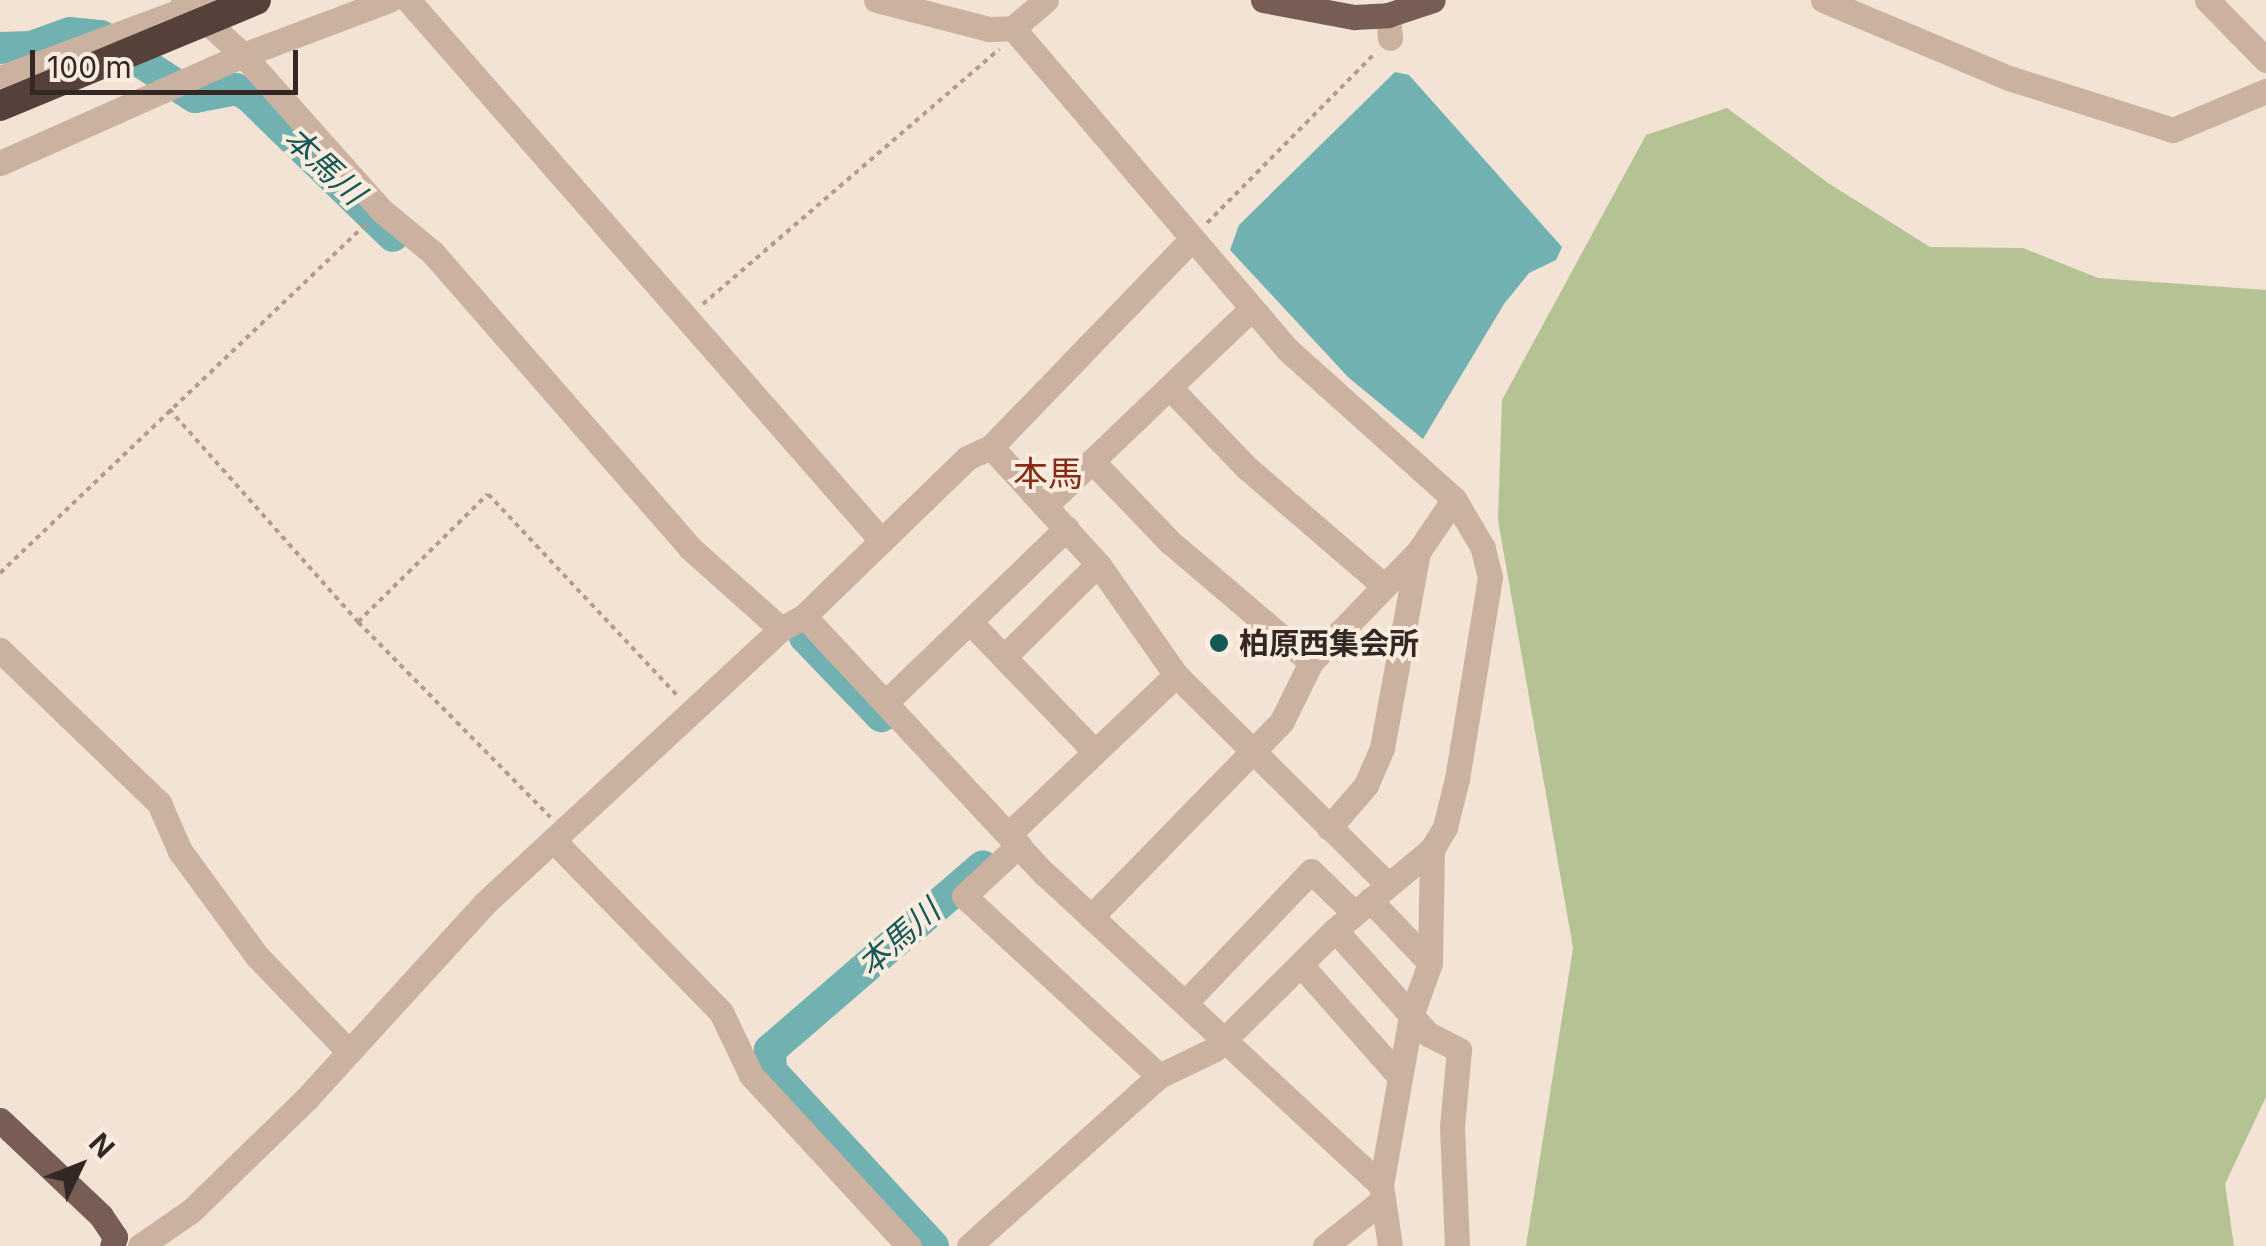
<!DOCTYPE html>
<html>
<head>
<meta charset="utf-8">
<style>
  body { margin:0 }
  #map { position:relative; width:2266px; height:1246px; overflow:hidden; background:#f2e3d4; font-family:Inter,"Noto Sans JP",sans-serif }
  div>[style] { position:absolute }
  .green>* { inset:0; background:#b5c293 }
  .water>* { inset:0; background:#71b1b1 }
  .river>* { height:32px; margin:-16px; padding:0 16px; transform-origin:16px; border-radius:16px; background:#71b1b1 }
  .path>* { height:4px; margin-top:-2px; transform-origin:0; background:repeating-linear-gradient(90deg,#b79b8a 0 5px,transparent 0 10px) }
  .minor>* { height:25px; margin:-12.5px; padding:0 12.5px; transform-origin:12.5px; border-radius:12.5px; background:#cbb1a0 }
  .major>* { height:25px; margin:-12.5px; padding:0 12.5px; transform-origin:12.5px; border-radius:12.5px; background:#775d53 }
  .highway-bridge>* { height:30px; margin:-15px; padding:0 15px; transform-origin:15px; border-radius:15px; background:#56413a }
  .dots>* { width:28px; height:28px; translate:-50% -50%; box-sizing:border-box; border:5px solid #faede0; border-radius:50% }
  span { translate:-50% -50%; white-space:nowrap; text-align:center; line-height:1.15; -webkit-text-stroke:8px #faede0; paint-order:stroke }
  .poi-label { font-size:30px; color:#342824; font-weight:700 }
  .left { translate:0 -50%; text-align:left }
  .water-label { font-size:32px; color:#165758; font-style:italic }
  .quarter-label { font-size:35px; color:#892c16 }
  .north { position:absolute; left:30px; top:1116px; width:100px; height:100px; -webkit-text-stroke:8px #faede0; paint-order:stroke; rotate:47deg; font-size:28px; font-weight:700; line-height:40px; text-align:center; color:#342824 }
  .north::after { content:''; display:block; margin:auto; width:35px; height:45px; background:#342824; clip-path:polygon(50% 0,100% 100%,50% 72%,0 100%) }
  .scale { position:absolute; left:30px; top:50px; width:268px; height:45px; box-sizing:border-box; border:5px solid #342824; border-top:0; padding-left:12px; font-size:30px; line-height:35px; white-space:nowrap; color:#342824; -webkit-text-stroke:8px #faede0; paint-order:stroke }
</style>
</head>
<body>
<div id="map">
  <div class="green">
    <i style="clip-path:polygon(1727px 108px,1828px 183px,1930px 247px,2023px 248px,2098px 278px,2266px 290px,2266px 1097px,2225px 1184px,2234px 1246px,1526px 1246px,1573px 948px,1498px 520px,1502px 400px,1646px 135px)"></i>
  </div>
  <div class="water">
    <i style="clip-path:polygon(1395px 72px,1409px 75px,1562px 247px,1556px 260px,1529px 273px,1504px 304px,1423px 439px,1348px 377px,1230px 250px,1239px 225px)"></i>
  </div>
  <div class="river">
    <i style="left:0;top:48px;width:31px;rotate:-2deg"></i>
    <i style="left:31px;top:47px;width:41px;rotate:-19.7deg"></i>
    <i style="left:70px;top:33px;width:31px;rotate:6deg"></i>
    <i style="left:101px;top:36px;width:112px;rotate:33deg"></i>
    <i style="left:195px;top:97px;width:42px;rotate:-11deg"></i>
    <i style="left:236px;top:89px;width:13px;rotate:27deg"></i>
    <i style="left:248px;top:95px;width:202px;rotate:44.2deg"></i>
    <i style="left:805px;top:637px;width:110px;rotate:46.1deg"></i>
    <i style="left:933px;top:1246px;width:238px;rotate:-132.8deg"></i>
    <i style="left:771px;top:1071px;width:21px;rotate:-93deg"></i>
    <i style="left:770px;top:1050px;width:281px;rotate:-40.8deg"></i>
  </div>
  <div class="path">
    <i style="left:1207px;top:223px;width:240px;rotate:-45.3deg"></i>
    <i style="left:703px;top:304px;width:391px;rotate:-40.7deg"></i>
    <i style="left:169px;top:409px;width:285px;rotate:48.4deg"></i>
    <i style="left:358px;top:622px;width:274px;rotate:45.4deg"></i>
    <i style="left:0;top:573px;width:507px;rotate:-43.64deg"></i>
    <i style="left:358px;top:622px;width:182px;rotate:-44.6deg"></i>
    <i style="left:488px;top:494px;width:277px;rotate:46.8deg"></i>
  </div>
  <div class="minor">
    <i style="left:183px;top:0;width:81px;rotate:42.5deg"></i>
    <i style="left:243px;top:55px;width:208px;rotate:48.3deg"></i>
    <i style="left:381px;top:210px;width:67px;rotate:39.6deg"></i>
    <i style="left:433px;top:253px;width:391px;rotate:48.9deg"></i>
    <i style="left:690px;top:548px;width:122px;rotate:41.7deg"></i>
    <i style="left:408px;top:0;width:716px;rotate:48.79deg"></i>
    <i style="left:876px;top:0;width:117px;rotate:14.4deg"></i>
    <i style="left:989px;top:29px;width:24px;rotate:-2deg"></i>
    <i style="left:1013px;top:28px;width:43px;rotate:-40.3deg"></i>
    <i style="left:1823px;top:0;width:202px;rotate:22.8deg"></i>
    <i style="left:2009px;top:78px;width:172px;rotate:17.6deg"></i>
    <i style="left:2173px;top:130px;width:101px;rotate:-22.8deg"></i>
    <i style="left:2207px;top:0;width:84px;rotate:45.5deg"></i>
    <i style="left:1388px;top:15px;width:23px;rotate:85deg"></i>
    <i style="left:0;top:78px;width:224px;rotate:-20.4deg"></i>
    <i style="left:0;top:163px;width:266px;rotate:-24deg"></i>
    <i style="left:243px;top:55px;width:156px;rotate:-20.6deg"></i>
    <i style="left:1170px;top:388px;width:111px;rotate:46.1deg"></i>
    <i style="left:1247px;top:468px;width:178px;rotate:40.7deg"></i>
    <i style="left:991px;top:447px;width:159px;rotate:47.6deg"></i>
    <i style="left:1098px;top:564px;width:136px;rotate:54.9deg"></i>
    <i style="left:1176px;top:675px;width:297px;rotate:44.7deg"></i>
    <i style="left:1093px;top:462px;width:111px;rotate:46.1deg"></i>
    <i style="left:1170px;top:542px;width:185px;rotate:40.4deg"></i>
    <i style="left:1046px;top:505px;width:284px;rotate:-43.7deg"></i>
    <i style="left:804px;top:616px;width:353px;rotate:47deg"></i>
    <i style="left:1045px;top:874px;width:458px;rotate:42.8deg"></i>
    <i style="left:1381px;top:1185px;width:62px;rotate:81.6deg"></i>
    <i style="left:970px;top:622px;width:180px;rotate:46.1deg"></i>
    <i style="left:0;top:650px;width:221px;rotate:43.9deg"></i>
    <i style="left:159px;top:803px;width:52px;rotate:66.4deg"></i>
    <i style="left:180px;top:851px;width:129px;rotate:53.8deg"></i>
    <i style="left:256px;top:955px;width:134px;rotate:46.2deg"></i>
    <i style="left:1004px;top:657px;width:132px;rotate:-44.7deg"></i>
    <i style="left:885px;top:703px;width:252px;rotate:-43.9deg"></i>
    <i style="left:1329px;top:828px;width:57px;rotate:-49.3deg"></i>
    <i style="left:1366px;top:785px;width:40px;rotate:-66.6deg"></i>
    <i style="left:1382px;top:748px;width:199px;rotate:-79.6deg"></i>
    <i style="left:1010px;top:833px;width:229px;rotate:-43.6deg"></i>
    <i style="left:553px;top:840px;width:240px;rotate:45.7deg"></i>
    <i style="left:721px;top:1012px;width:70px;rotate:64.5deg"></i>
    <i style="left:751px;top:1075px;width:233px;rotate:47.3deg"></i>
    <i style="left:1019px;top:845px;width:75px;rotate:137.2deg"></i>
    <i style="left:964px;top:896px;width:265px;rotate:42.7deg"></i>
    <i style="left:1370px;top:900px;width:87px;rotate:46.4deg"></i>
    <i style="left:1091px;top:917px;width:274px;rotate:-45.7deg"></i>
    <i style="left:1282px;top:721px;width:66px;rotate:-63.8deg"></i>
    <i style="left:1311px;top:662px;width:153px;rotate:-45.8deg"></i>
    <i style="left:1418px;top:552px;width:64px;rotate:-55.8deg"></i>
    <i style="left:1335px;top:930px;width:140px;rotate:48.2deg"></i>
    <i style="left:1428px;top:1034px;width:35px;rotate:27deg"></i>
    <i style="left:1459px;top:1050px;width:77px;rotate:95.2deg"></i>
    <i style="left:1452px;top:1127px;width:119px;rotate:87.6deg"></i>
    <i style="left:1301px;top:965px;width:149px;rotate:48.5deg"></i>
    <i style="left:1185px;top:1003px;width:182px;rotate:-46.3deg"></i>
    <i style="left:1311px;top:871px;width:60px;rotate:44.3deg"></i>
    <i style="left:1381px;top:1185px;width:172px;rotate:-79.9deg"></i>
    <i style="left:1411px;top:1016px;width:56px;rotate:-70.3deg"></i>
    <i style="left:1430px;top:963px;width:114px;rotate:-89deg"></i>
    <i style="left:140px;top:1246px;width:62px;rotate:-34.5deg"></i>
    <i style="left:191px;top:1211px;width:162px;rotate:-44.2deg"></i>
    <i style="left:307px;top:1098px;width:264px;rotate:-47.6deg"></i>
    <i style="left:485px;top:903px;width:403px;rotate:-42.8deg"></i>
    <i style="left:781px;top:629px;width:26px;rotate:-29deg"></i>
    <i style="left:804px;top:616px;width:227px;rotate:-44.1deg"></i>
    <i style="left:967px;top:458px;width:26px;rotate:-25deg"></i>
    <i style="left:991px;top:447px;width:286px;rotate:-46deg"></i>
    <i style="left:969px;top:1246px;width:255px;rotate:-41.8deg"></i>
    <i style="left:1159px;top:1076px;width:62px;rotate:-25.7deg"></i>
    <i style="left:1215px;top:1049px;width:169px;rotate:-44.8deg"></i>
    <i style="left:1335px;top:930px;width:126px;rotate:-39.9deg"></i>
    <i style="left:1432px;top:849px;width:26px;rotate:-59deg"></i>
    <i style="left:1445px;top:827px;width:49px;rotate:-76deg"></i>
    <i style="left:1457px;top:779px;width:205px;rotate:-80.7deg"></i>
    <i style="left:1490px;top:577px;width:30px;rotate:-104deg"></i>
    <i style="left:1483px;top:548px;width:57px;rotate:-120.6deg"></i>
    <i style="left:1454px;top:499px;width:224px;rotate:-138.1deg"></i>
    <i style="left:1287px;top:349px;width:422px;rotate:-130.5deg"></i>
    <i style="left:1325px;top:1246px;width:74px;rotate:-38.4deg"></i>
  </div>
  <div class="major">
    <i style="left:1263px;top:0;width:93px;rotate:10.6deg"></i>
    <i style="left:1354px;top:17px;width:34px;rotate:-3deg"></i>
    <i style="left:1388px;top:15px;width:47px;rotate:-18.4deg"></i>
    <i style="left:0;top:1120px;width:139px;rotate:43.5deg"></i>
    <i style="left:101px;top:1216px;width:25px;rotate:56deg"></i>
    <i style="left:115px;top:1237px;width:9px;rotate:108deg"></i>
  </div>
  <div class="highway-bridge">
    <i style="left:0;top:106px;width:277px;rotate:-22.5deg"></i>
  </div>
  <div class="dots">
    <i style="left:1219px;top:643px;background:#165758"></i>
  </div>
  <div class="poi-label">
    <span class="left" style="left:1239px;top:643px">柏原西集会所</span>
  </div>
  <div class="water-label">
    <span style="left:324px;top:166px;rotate:43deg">本馬川</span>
    <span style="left:899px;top:938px;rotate:-41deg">本馬川</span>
  </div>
  <div class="quarter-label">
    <span style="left:1048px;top:473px">本馬</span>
  </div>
  <div class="north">N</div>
  <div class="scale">100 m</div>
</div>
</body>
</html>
